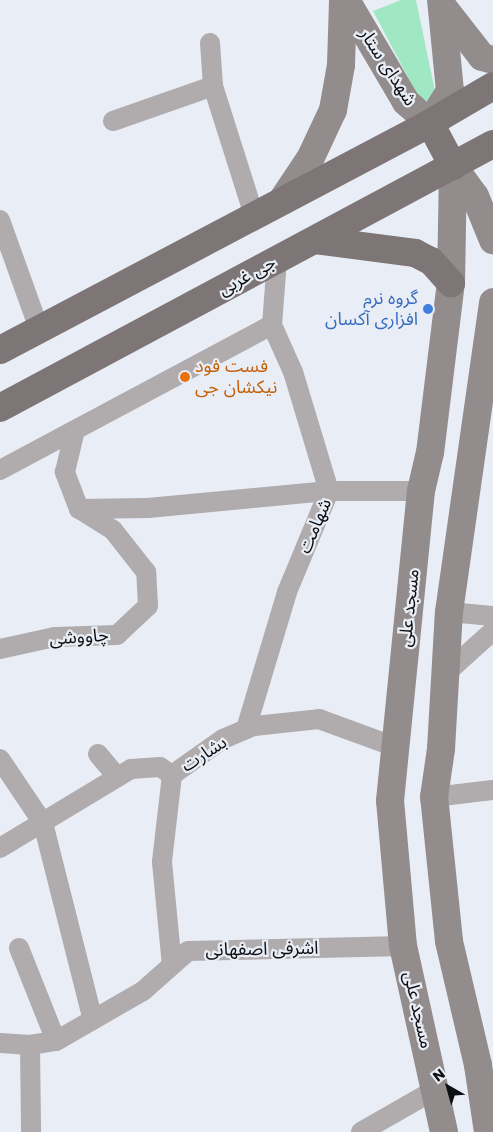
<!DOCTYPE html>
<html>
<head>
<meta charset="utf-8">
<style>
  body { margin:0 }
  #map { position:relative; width:493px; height:1132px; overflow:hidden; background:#e9edf6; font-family:Poppins,"Noto Sans Arabic",sans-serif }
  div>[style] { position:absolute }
  .green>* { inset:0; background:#a0e8c4 }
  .street>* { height:20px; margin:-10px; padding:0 10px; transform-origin:10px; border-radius:10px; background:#b0abac }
  .secondary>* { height:28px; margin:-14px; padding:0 14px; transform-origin:14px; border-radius:14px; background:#938c8c }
  .primary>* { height:28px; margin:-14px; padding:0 14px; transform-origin:14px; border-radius:14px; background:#7e7576 }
  .dots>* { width:14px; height:14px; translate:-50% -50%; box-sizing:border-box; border:2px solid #e9edf6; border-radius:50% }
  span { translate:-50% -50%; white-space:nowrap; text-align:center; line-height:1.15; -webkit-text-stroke:4.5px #e9edf6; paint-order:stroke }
  .street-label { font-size:18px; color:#0e0f12 }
  .shop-label { font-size:18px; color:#366cbe }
  .right { translate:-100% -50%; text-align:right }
  .food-label { font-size:18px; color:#c56008 }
  .left { translate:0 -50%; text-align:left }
  .north { position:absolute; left:423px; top:1062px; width:50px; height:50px; -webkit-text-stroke:4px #e9edf6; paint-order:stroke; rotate:322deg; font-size:14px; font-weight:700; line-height:20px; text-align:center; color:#0e0f12 }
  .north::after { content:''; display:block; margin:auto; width:18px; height:22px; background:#0e0f12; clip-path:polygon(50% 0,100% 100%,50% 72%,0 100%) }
</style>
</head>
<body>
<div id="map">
  <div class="green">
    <i style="clip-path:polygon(401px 0,416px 0,435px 91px,431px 103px,418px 96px,373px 11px)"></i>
  </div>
  <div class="street">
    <i style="left:210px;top:43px;width:43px;rotate:86deg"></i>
    <i style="left:113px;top:121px;width:106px;rotate:-19.3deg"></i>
    <i style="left:213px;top:86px;width:135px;rotate:72.4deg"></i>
    <i style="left:0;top:220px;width:116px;rotate:70.3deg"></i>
    <i style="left:0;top:470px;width:308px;rotate:-28.1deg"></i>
    <i style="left:272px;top:325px;width:65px;rotate:-85.6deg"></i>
    <i style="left:79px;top:509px;width:69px;rotate:-0.8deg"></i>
    <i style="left:148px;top:508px;width:182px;rotate:-5.4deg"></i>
    <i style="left:329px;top:491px;width:92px"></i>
    <i style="left:449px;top:612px;width:44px;rotate:5.2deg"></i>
    <i style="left:0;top:649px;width:56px;rotate:-12.3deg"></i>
    <i style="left:55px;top:637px;width:62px;rotate:-1.8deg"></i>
    <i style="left:117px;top:635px;width:42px;rotate:-43.1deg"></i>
    <i style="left:148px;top:606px;width:34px;rotate:-93deg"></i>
    <i style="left:146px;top:572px;width:53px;rotate:-128.2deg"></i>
    <i style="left:113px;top:530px;width:40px;rotate:-148deg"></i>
    <i style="left:79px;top:509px;width:40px;rotate:-111deg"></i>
    <i style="left:65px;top:472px;width:43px;rotate:-76.6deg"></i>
    <i style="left:445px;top:674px;width:64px;rotate:-41.9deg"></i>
    <i style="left:246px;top:729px;width:143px;rotate:-73.3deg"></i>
    <i style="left:287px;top:592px;width:109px;rotate:-67.4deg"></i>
    <i style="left:329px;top:491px;width:124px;rotate:-106.8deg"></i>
    <i style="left:293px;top:372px;width:51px;rotate:-114.1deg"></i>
    <i style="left:98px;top:754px;width:30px;rotate:50deg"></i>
    <i style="left:0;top:759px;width:77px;rotate:56.1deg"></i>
    <i style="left:43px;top:823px;width:203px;rotate:75.8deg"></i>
    <i style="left:172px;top:775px;width:62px;rotate:-35.2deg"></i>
    <i style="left:223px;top:739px;width:34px;rotate:-23deg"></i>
    <i style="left:254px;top:726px;width:65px;rotate:-6.1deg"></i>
    <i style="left:319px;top:719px;width:81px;rotate:20.2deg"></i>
    <i style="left:172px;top:775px;width:88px;rotate:96.6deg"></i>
    <i style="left:162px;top:862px;width:103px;rotate:84.5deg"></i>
    <i style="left:434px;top:797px;width:59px;rotate:-6.8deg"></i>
    <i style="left:0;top:848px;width:153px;rotate:-31.1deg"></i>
    <i style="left:131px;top:769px;width:29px;rotate:-4deg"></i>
    <i style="left:160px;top:767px;width:14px;rotate:34deg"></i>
    <i style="left:19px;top:948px;width:100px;rotate:68.3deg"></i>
    <i style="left:0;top:1043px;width:30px;rotate:4deg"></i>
    <i style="left:30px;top:1045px;width:26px;rotate:-9deg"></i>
    <i style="left:56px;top:1041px;width:100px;rotate:-29.9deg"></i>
    <i style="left:143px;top:991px;width:60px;rotate:-41.6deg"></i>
    <i style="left:188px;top:951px;width:215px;rotate:-1.3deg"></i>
    <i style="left:30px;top:1045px;width:87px;rotate:89.3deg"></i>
    <i style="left:361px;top:1132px;width:86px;rotate:-29.8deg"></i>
  </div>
  <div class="secondary">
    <i style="left:346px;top:0;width:118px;rotate:59.5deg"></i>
    <i style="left:406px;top:102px;width:32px;rotate:41deg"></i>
    <i style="left:430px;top:123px;width:38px;rotate:-58deg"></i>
    <i style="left:450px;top:91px;width:91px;rotate:-95.6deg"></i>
    <i style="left:443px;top:7px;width:63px;rotate:52deg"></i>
    <i style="left:482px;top:57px;width:11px;rotate:15deg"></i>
    <i style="left:453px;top:166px;width:37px;rotate:54deg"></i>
    <i style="left:475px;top:196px;width:48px;rotate:67.8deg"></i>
    <i style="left:283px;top:199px;width:50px;rotate:-56.3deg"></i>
    <i style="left:311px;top:157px;width:52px;rotate:-64.9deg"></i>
    <i style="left:333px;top:110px;width:46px;rotate:-79.9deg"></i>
    <i style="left:341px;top:65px;width:65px;rotate:-88.2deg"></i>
    <i style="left:444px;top:1132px;width:190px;rotate:-102.4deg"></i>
    <i style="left:403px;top:946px;width:146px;rotate:-95.1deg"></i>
    <i style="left:390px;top:801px;width:312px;rotate:-84.3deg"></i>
    <i style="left:421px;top:491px;width:39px;rotate:-77deg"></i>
    <i style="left:430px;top:453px;width:171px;rotate:-83deg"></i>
    <i style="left:451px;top:283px;width:117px;rotate:-89deg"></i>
    <i style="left:488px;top:1132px;width:68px;rotate:-98.5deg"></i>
    <i style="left:478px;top:1065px;width:127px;rotate:-103.2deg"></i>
    <i style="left:449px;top:941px;width:145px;rotate:-95.9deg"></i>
    <i style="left:434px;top:797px;width:49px;rotate:-81.7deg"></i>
    <i style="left:441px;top:749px;width:137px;rotate:-86.7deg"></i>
    <i style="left:449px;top:612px;width:313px;rotate:-81.9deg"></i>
  </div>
  <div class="primary">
    <i style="left:430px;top:123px;width:49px;rotate:61.9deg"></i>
    <i style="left:315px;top:240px;width:101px;rotate:7.4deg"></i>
    <i style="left:415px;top:253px;width:18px;rotate:27deg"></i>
    <i style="left:431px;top:261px;width:30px;rotate:48deg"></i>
    <i style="left:0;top:350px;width:486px;rotate:-27.8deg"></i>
    <i style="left:430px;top:123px;width:73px;rotate:-30.4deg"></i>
    <i style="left:0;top:408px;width:559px;rotate:-28.17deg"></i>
  </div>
  <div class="dots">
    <i style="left:428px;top:309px;background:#3f7fe0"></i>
    <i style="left:185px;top:377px;background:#e8710a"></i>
  </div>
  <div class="street-label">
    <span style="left:388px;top:67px;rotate:57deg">شهدای ستار</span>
    <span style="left:247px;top:276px;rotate:-29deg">جی غربی</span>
    <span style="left:315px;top:526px;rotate:-67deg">شهامت</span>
    <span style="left:409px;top:608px;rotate:-84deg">مسجد علی</span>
    <span style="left:79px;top:637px;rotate:-4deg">چاووشی</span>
    <span style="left:204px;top:754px;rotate:-33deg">بشارت</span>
    <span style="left:262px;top:949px;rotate:-1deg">اشرفی اصفهانی</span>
    <span style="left:418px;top:1010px;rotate:77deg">مسجد علی</span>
  </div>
  <div class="shop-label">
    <span class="right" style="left:418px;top:309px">گروه نرم<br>افزاری آکسان</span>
  </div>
  <div class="food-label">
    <span class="left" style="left:195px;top:377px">فست فود<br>نیکشان جی</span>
  </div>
  <div class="north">N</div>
</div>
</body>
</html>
